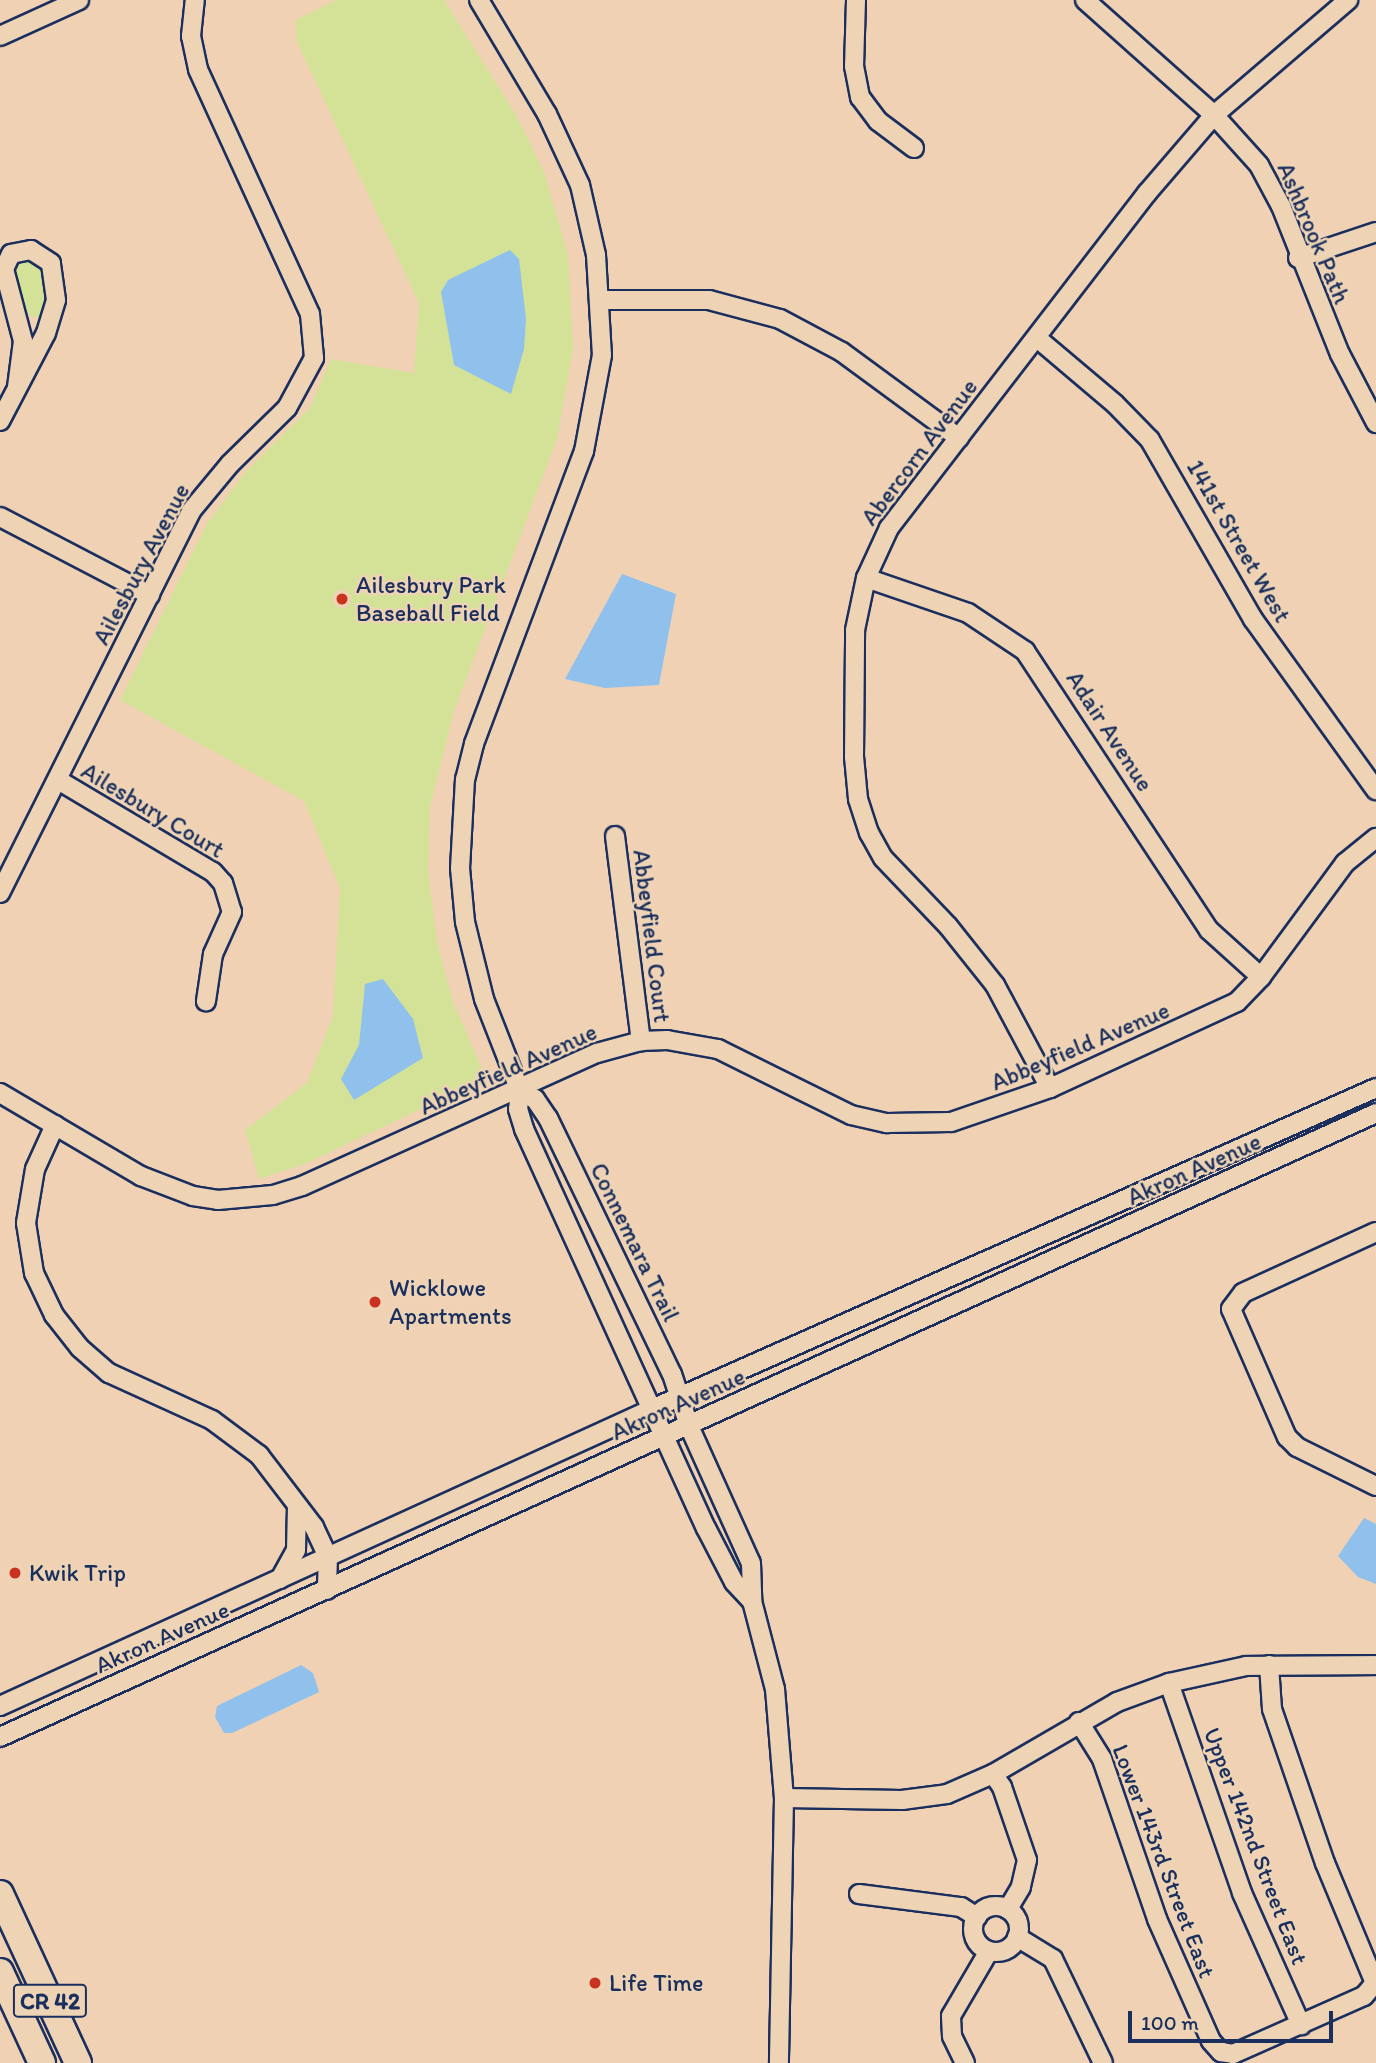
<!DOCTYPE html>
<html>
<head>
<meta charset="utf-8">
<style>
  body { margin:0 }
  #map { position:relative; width:1376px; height:2063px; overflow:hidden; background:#f1d1b4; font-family:Itim,sans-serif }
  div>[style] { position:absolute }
  .green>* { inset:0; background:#d3e296 }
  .water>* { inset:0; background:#90c1ec }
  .roads { filter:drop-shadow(2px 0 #1b2f5e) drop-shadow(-2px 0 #1b2f5e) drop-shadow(0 2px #1b2f5e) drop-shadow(0 -2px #1b2f5e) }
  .minor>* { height:18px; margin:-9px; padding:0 9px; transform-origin:9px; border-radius:9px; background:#eed4b5 }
  .minor>.ring { margin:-9px; padding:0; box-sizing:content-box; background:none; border:18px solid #eed4b5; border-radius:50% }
  .highway>* { height:26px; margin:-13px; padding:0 13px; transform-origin:13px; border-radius:13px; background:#eed4b5 }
  .dots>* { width:19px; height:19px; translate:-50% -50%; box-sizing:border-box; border:4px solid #eed4b5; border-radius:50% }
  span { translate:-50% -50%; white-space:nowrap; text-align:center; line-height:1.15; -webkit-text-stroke:5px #eed4b5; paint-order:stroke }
  .shield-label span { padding:2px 5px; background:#eed4b5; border:2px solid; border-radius:5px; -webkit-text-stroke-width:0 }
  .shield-label { font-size:23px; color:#1b2f5e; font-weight:700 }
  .street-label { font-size:24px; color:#1b2f5e }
  .poi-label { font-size:24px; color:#1b2f5e }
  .left { translate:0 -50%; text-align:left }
  .scale { position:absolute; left:1128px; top:2011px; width:205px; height:32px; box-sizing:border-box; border:4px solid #1b2f5e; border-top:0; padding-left:9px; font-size:21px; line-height:24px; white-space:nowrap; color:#1b2f5e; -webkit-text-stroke:5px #eed4b5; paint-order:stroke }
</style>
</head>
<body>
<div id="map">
  <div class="green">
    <i style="clip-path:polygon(336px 0,444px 0,516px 115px,544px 172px,568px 255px,573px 348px,557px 439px,454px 711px,430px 807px,428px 872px,437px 942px,453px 1002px,486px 1078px,307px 1163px,259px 1179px,245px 1130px,307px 1083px,333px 1016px,340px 888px,304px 801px,120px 700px,207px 524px,247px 470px,310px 408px,331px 359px,414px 373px,419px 303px,297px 42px,296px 20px)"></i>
    <i style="clip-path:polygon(25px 259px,40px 265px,45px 286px,42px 314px,36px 318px,26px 313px,13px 272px,17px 262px)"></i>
  </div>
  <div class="water">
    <i style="clip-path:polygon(510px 250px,519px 259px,526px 319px,524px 349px,511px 394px,454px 365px,441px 292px,448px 280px)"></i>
    <i style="clip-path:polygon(622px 574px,676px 594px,659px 685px,605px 688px,565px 679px)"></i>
    <i style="clip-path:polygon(383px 979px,413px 1019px,423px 1058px,354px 1100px,341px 1079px,359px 1045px,365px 984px)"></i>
    <i style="clip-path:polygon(1364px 1518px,1376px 1524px,1376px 1584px,1358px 1577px,1338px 1556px)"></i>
    <i style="clip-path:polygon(301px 1665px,313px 1673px,319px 1692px,232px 1733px,224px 1733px,215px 1717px,217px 1706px)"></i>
  </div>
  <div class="roads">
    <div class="minor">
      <i style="left:479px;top:0;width:133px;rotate:59.2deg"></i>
      <i style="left:547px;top:114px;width:78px;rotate:65.1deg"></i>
      <i style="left:580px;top:185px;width:72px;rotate:77.1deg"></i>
      <i style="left:596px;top:255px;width:100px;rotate:86.6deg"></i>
      <i style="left:602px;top:355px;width:98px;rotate:100.6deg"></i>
      <i style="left:584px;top:451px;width:313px;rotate:110.6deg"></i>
      <i style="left:474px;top:744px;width:36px;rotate:104deg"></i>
      <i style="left:465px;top:779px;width:89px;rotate:93.2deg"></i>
      <i style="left:460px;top:868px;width:54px;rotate:84.7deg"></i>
      <i style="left:465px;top:922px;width:79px;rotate:76.1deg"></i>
      <i style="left:484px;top:999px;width:99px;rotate:68.6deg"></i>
      <i style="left:520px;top:1091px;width:18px;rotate:96deg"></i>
      <i style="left:518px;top:1109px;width:21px;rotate:73deg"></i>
      <i style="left:524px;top:1129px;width:439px;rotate:65.5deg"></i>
      <i style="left:706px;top:1528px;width:61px;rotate:62.6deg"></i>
      <i style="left:734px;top:1582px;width:26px;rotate:47deg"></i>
      <i style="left:856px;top:0;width:66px;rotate:91.7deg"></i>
      <i style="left:854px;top:66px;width:32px;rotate:79deg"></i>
      <i style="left:860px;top:97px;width:30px;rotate:53deg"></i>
      <i style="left:878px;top:121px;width:45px;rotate:36.9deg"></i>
      <i style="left:1085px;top:0;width:173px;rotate:41.7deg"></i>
      <i style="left:1214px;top:115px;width:67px;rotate:48deg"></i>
      <i style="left:1259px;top:165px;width:47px;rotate:61.8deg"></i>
      <i style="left:1281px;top:206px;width:159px;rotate:68.3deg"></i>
      <i style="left:1340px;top:354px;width:78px;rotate:62.4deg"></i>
      <i style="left:0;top:36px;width:87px;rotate:-24.5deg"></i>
      <i style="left:1298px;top:258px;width:82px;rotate:-18.4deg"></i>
      <i style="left:601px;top:300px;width:108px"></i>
      <i style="left:709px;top:300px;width:73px;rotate:15deg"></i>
      <i style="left:780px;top:319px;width:70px;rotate:28deg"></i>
      <i style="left:842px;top:352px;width:145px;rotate:36.3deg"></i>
      <i style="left:1037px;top:338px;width:102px;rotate:40.2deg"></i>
      <i style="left:1115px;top:404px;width:50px;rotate:45.8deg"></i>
      <i style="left:1150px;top:440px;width:207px;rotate:60.1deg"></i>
      <i style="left:1253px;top:619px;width:211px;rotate:54.3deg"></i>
      <i style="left:0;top:421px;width:99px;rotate:-62.4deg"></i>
      <i style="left:46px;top:333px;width:34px;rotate:-73deg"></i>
      <i style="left:56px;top:300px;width:37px;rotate:-98deg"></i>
      <i style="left:51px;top:263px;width:24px;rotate:-147deg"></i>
      <i style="left:31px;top:250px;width:20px;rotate:169deg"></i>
      <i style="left:11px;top:254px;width:17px;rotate:115deg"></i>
      <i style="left:4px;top:269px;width:74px;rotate:75.2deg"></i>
      <i style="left:23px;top:341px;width:46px;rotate:97.4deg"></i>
      <i style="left:0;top:517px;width:169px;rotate:27.5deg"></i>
      <i style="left:866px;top:578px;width:108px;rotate:18.9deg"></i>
      <i style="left:968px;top:613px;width:69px;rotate:33.7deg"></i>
      <i style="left:1025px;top:651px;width:334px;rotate:56.6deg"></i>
      <i style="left:1209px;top:930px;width:70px;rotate:42.1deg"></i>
      <i style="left:58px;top:780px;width:180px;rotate:30.7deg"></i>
      <i style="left:213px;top:872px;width:15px;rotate:48deg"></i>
      <i style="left:223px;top:883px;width:30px;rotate:73deg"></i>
      <i style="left:232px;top:912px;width:46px;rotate:114.3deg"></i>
      <i style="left:213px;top:954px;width:48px;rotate:98.5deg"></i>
      <i style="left:615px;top:836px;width:207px;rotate:82.8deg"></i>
      <i style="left:0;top:893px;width:427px;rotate:-63.4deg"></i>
      <i style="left:191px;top:511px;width:61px;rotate:-50.3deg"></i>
      <i style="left:230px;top:464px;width:80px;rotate:-44.5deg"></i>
      <i style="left:287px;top:408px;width:57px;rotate:-61.6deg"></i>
      <i style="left:314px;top:358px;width:44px;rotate:-95.2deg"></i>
      <i style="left:310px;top:314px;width:269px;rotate:-114.6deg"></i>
      <i style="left:198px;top:69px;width:34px;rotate:-102deg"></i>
      <i style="left:191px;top:36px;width:36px;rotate:-84deg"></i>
      <i style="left:1050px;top:1088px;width:117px;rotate:-118.1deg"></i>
      <i style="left:995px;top:985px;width:75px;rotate:-128.5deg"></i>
      <i style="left:948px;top:926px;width:94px;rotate:-133.7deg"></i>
      <i style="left:883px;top:858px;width:29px;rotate:-119deg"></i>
      <i style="left:869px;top:833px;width:36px;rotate:-108deg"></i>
      <i style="left:858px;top:799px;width:42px;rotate:-95.4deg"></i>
      <i style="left:854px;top:757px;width:127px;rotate:-89.5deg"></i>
      <i style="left:855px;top:630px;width:53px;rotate:-78.1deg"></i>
      <i style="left:866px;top:578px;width:55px;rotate:-65.3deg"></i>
      <i style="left:889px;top:528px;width:423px;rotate:-52.4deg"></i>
      <i style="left:1147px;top:193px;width:103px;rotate:-49.3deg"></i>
      <i style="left:1214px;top:115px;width:177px;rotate:-40.6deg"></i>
      <i style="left:520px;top:1091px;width:17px;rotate:28deg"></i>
      <i style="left:535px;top:1099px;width:23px;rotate:56deg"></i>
      <i style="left:548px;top:1118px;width:284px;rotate:64.2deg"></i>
      <i style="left:672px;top:1374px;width:55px;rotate:71.9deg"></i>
      <i style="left:689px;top:1426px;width:150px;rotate:65.7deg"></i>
      <i style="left:751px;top:1563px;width:38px;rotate:88deg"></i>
      <i style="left:752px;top:1601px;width:91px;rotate:75.4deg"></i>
      <i style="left:775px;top:1689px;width:109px;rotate:85.3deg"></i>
      <i style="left:784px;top:1798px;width:265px;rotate:91.1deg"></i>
      <i style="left:0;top:1093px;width:164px;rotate:30.5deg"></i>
      <i style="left:141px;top:1176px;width:56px;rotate:21deg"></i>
      <i style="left:193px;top:1196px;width:25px;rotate:9deg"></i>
      <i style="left:218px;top:1200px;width:55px;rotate:-5.2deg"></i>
      <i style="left:273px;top:1195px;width:30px;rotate:-17deg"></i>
      <i style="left:302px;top:1186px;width:324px;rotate:-24.3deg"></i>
      <i style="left:597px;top:1053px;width:46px;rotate:-15.3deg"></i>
      <i style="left:641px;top:1041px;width:26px;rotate:-2deg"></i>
      <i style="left:667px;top:1040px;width:52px;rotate:10deg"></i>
      <i style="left:718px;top:1049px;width:148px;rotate:26.4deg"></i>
      <i style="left:851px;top:1115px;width:37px;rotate:13deg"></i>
      <i style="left:887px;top:1123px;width:64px;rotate:-0.9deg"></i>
      <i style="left:951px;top:1122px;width:105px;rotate:-19deg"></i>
      <i style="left:1050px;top:1088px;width:206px;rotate:-24.7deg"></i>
      <i style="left:1237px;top:1002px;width:35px;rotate:-46deg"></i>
      <i style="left:1261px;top:977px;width:142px;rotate:-53.6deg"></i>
      <i style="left:1345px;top:863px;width:40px;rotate:-39deg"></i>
      <i style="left:55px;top:1125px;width:48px;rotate:114.4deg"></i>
      <i style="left:35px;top:1169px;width:55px;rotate:99.5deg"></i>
      <i style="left:26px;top:1223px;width:51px;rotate:80.9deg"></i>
      <i style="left:34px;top:1273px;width:47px;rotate:64.5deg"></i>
      <i style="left:54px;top:1315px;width:42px;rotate:51.8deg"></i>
      <i style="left:80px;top:1348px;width:38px;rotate:41deg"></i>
      <i style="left:109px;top:1373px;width:113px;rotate:24.5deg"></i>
      <i style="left:212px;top:1420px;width:59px;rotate:36.7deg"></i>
      <i style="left:259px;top:1455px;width:91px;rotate:52.6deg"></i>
      <i style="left:314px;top:1527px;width:33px;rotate:65deg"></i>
      <i style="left:328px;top:1557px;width:33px;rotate:92deg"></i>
      <i style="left:1376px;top:1232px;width:146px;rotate:155.4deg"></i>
      <i style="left:1243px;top:1293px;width:20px;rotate:127deg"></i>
      <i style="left:1231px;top:1309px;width:140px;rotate:66.4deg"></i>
      <i style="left:1287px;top:1437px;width:14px;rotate:45deg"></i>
      <i style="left:1297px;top:1447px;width:88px;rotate:26.3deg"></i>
      <i style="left:280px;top:1579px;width:33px;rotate:-61deg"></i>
      <i style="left:296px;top:1550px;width:44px;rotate:-88.7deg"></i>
      <i style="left:1169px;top:1683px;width:222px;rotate:70.8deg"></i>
      <i style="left:1242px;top:1893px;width:145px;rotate:65.9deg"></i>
      <i style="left:0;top:1706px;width:716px;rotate:-24.49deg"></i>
      <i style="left:652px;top:1409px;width:792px;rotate:-23.91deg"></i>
      <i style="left:1079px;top:1722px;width:44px;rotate:58.1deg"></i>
      <i style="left:1102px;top:1759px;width:169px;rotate:71deg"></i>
      <i style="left:1157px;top:1919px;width:133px;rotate:66.1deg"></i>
      <i style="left:1211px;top:2041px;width:15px;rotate:48deg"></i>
      <i style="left:1221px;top:2052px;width:12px;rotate:9deg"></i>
      <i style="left:1233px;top:2054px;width:143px;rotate:-23.9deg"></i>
      <i style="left:1364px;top:1996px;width:17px;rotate:-50deg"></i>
      <i style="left:1375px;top:1983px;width:130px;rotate:-112.6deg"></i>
      <i style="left:1325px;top:1863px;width:163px;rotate:-109deg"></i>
      <i style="left:1272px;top:1709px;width:44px;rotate:-93.9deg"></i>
      <i style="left:0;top:1737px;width:1511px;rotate:-24.39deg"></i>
      <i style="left:993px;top:1774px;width:16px;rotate:55deg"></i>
      <i style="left:1002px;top:1787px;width:77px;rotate:71.1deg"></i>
      <i style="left:1027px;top:1860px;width:28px;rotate:103deg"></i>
      <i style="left:1021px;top:1887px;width:26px;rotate:121deg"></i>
      <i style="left:784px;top:1798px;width:118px;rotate:1deg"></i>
      <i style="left:902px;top:1800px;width:45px;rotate:-7.6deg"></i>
      <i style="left:947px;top:1794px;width:50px;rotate:-23.5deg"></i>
      <i style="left:993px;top:1774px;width:143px;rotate:-30.1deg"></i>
      <i style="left:1117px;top:1702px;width:55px;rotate:-20.1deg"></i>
      <i style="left:1169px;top:1683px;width:79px;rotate:-12.4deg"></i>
      <i style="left:1246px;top:1666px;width:130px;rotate:-0.4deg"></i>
      <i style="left:859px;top:1894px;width:103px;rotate:7.3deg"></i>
      <i style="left:961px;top:1907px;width:19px;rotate:32deg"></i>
      <i class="ring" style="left:973px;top:1906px;width:28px;height:28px"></i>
      <i style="left:1017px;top:1937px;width:42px;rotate:31.4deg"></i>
      <i style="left:1053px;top:1959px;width:115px;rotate:64.3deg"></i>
      <i style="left:965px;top:2063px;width:30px;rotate:-116deg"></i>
      <i style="left:952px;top:2036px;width:20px;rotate:-93deg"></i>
      <i style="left:951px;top:2016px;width:75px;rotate:-59.7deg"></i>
    </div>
    <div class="highway">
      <i style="left:0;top:1894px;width:186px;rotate:65.2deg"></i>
      <i style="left:0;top:1972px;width:100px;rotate:65.2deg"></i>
    </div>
  </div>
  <div class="dots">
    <i style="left:342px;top:599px;background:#c8321e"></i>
    <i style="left:375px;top:1302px;background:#c8321e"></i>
    <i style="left:15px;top:1573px;background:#c8321e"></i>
    <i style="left:595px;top:1983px;background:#c8321e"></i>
  </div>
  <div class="shield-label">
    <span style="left:50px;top:2001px">CR 42</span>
  </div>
  <div class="street-label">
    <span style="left:1314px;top:233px;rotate:67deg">Ashbrook Path</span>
    <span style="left:919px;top:452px;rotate:-53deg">Abercorn Avenue</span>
    <span style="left:1239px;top:541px;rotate:60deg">141st Street West</span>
    <span style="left:141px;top:564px;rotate:-62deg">Ailesbury Avenue</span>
    <span style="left:1110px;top:731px;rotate:57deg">Adair Avenue</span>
    <span style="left:153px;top:810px;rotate:31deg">Ailesbury Court</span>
    <span style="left:652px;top:936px;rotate:83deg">Abbeyfield Court</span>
    <span style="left:1080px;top:1046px;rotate:-23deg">Abbeyfield Avenue</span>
    <span style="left:508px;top:1069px;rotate:-24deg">Abbeyfield Avenue</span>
    <span style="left:1194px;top:1169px;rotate:-24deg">Akron Avenue</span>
    <span style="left:635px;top:1242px;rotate:64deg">Connemara Trail</span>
    <span style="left:678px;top:1404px;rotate:-24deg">Akron Avenue</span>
    <span style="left:162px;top:1637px;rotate:-24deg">Akron Avenue</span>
    <span style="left:1256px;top:1846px;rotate:69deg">Upper 142nd Street East</span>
    <span style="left:1164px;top:1861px;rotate:69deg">Lower 143rd Street East</span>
  </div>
  <div class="poi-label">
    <span class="left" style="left:356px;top:599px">Ailesbury Park<br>Baseball Field</span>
    <span class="left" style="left:389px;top:1302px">Wicklowe<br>Apartments</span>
    <span class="left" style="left:29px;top:1573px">Kwik Trip</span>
    <span class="left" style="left:609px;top:1983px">Life Time</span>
  </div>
  <div class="scale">100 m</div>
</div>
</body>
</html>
